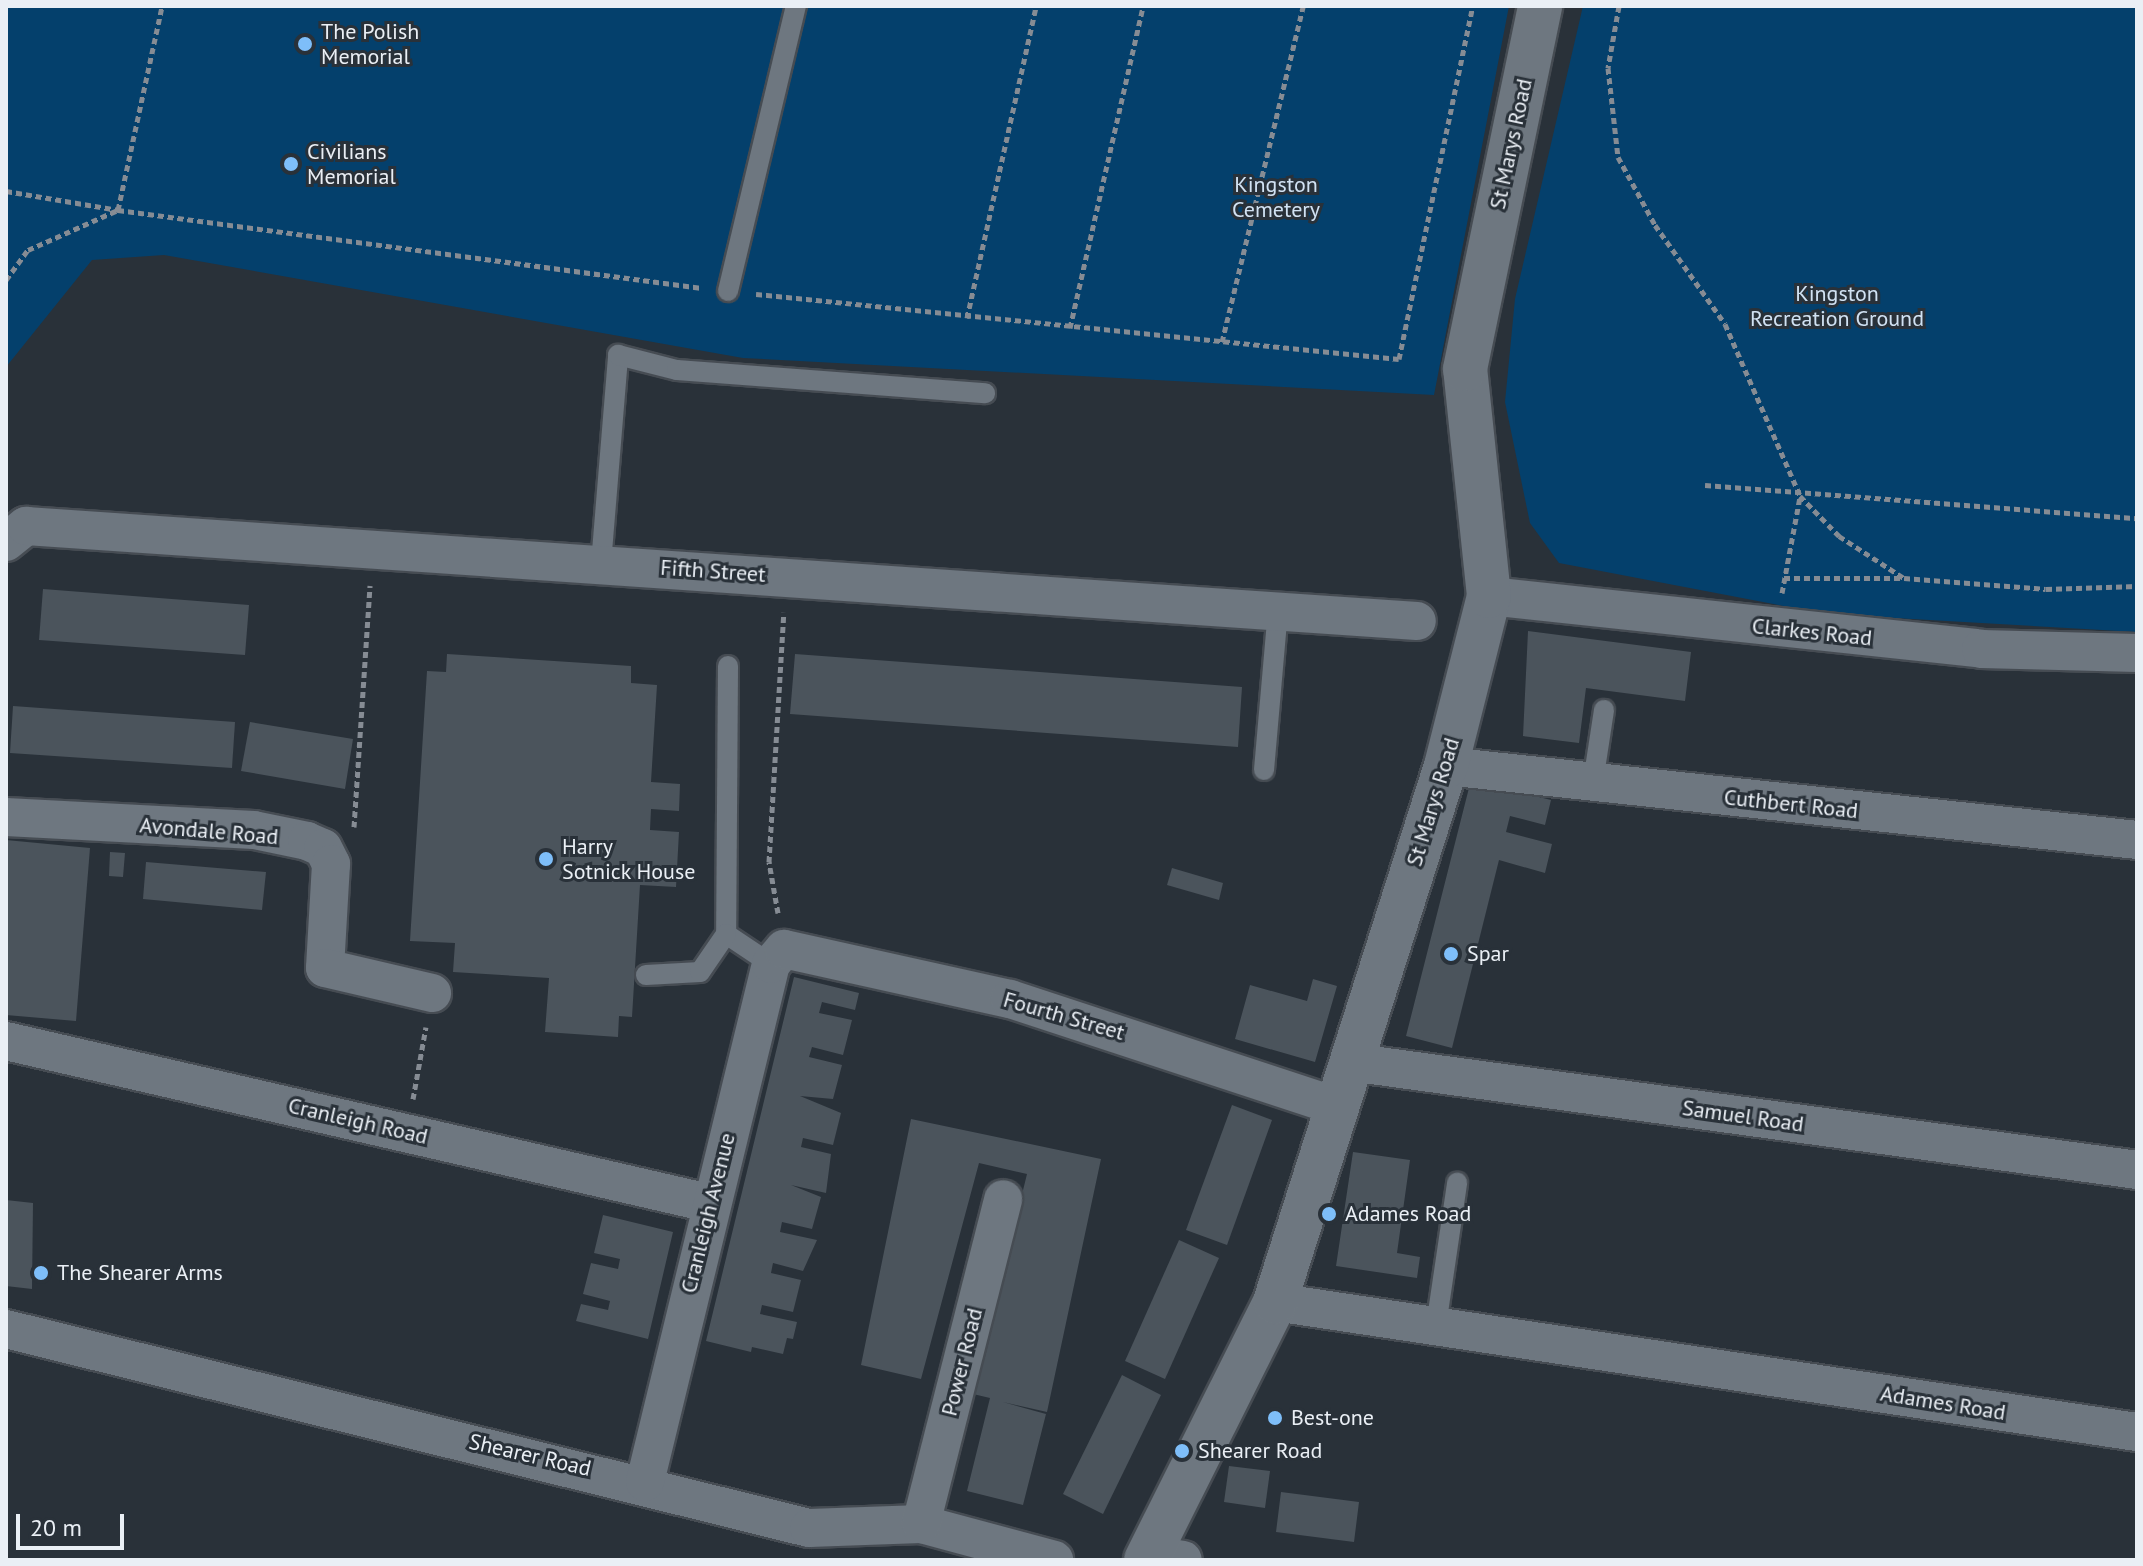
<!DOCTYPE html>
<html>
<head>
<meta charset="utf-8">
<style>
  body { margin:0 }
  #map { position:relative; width:2143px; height:1566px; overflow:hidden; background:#293139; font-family:"PT Sans",sans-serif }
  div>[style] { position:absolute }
  .green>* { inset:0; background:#04406c }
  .building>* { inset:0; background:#4b545c }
  .path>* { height:5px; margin-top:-2.5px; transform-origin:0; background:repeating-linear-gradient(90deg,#868c94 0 6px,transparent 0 10px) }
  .roads { filter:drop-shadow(2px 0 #464c53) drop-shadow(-2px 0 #464c53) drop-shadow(0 2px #464c53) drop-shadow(0 -2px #464c53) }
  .service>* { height:20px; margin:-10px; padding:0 10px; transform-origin:10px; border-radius:10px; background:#6e7780 }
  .minor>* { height:38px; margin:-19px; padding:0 19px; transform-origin:19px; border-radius:19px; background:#6e7780 }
  .tertiary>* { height:44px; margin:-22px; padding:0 22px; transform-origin:22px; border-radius:22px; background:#6e7780 }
  .dots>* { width:22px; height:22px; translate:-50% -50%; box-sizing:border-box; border:4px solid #293139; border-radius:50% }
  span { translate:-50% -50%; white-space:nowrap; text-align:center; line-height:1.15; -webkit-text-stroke:6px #293139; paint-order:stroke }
  .poi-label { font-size:22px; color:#eaeff5 }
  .left { translate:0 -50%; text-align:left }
  .street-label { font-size:22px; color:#eaeff5 }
  .park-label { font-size:22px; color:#d1e2f3 }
  .frame { position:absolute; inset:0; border:8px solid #eaeff5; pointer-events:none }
  .scale { position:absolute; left:16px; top:1514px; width:108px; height:36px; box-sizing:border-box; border:4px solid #eaeff5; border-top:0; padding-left:10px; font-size:24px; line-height:28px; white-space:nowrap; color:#eaeff5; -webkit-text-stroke:6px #293139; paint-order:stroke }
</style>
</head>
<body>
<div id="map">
  <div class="green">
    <i style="clip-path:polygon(6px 6px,1509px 6px,1434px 395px,743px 358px,164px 255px,92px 260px,6px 367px)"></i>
    <i style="clip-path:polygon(1583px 6px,2137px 6px,2137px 632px,1825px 614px,1559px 563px,1530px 523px,1505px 402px,1515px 299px)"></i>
  </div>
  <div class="building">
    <i style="clip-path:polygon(43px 589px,249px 605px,245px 655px,39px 640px)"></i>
    <i style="clip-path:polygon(1528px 631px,1691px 652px,1685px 701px,1586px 688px,1579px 743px,1523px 736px)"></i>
    <i style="clip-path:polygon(447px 654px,631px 666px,631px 683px,657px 685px,651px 782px,680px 784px,679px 811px,651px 809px,650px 830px,679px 832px,676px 887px,640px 885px,632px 1017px,619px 1016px,618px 1037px,545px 1032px,549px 978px,453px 972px,455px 943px,410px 941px,427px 671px,446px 672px)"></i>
    <i style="clip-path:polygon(795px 654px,1242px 687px,1238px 747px,790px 714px)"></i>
    <i style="clip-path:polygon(13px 706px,235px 722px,232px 768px,10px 753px)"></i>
    <i style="clip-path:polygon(250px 722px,353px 739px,345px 789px,241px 771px)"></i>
    <i style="clip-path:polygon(1471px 780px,1551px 800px,1545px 825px,1510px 816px,1506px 832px,1552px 844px,1545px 873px,1499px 860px,1452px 1048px,1406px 1036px)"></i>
    <i style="clip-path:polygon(6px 840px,90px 848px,76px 1021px,6px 1015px)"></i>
    <i style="clip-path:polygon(110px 852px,125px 853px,123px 877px,109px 876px)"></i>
    <i style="clip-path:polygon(146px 862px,266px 872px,262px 910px,143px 899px)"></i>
    <i style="clip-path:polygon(1172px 868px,1223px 883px,1219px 900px,1167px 885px)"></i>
    <i style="clip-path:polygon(794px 977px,859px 993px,855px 1010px,822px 1002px,819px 1013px,852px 1020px,843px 1055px,812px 1047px,809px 1057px,842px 1065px,833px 1099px,800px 1096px,841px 1113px,833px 1145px,803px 1138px,801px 1147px,831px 1154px,826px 1193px,791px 1185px,821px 1197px,812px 1229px,782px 1222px,780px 1232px,817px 1240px,803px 1271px,773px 1263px,771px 1273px,801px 1280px,793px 1312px,762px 1305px,760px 1314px,797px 1322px,793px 1339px,787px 1338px,783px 1354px,752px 1347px,751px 1352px,706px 1341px)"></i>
    <i style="clip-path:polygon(1313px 979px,1337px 986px,1315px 1062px,1235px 1039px,1250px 985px,1307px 1001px)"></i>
    <i style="clip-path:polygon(1232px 1105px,1272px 1120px,1227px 1245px,1186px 1230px)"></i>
    <i style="clip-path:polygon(911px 1119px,1101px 1159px,1047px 1412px,1003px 1402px,1046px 1414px,1023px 1505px,967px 1491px,990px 1398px,973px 1394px,1027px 1174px,979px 1163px,921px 1379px,861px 1365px)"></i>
    <i style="clip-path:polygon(1353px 1152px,1410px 1160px,1397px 1253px,1420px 1257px,1417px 1278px,1336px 1266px)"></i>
    <i style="clip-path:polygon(6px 1200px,33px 1203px,32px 1289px,6px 1286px)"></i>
    <i style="clip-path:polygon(603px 1215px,673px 1232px,648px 1339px,576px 1321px,581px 1304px,608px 1310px,610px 1301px,583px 1294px,591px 1263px,618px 1269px,620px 1259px,594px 1253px)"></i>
    <i style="clip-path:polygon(1179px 1240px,1219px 1258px,1165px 1379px,1125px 1361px)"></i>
    <i style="clip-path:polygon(1122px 1375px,1161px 1395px,1103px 1514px,1063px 1494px)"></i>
    <i style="clip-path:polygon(1229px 1466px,1270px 1471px,1265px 1508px,1224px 1502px)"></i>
    <i style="clip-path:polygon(1281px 1492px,1359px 1502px,1354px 1542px,1276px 1532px)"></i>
  </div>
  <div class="path">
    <i style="left:1619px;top:6px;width:63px;rotate:100.1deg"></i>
    <i style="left:1608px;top:68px;width:90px;rotate:83.6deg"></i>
    <i style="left:1618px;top:157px;width:77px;rotate:61.4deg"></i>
    <i style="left:1655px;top:225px;width:121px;rotate:54.7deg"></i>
    <i style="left:1725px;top:324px;width:188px;rotate:66.4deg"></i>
    <i style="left:1800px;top:496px;width:56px;rotate:45.7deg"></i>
    <i style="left:1839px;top:536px;width:77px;rotate:32.9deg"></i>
    <i style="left:1904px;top:578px;width:142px;rotate:4.4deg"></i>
    <i style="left:2046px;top:589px;width:91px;rotate:-1.9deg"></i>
    <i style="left:6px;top:191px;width:114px;rotate:9.6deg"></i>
    <i style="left:118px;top:210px;width:209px;rotate:-77.8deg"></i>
    <i style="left:6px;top:280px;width:37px;rotate:-54deg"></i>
    <i style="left:28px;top:250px;width:98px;rotate:-24deg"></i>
    <i style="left:118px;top:210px;width:589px;rotate:7.61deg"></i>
    <i style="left:756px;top:294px;width:646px;rotate:5.77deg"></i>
    <i style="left:1399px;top:359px;width:361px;rotate:-78.2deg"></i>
    <i style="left:967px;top:318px;width:320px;rotate:-77.5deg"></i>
    <i style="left:1070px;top:328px;width:330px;rotate:-77.2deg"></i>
    <i style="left:1222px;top:342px;width:346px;rotate:-76.4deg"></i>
    <i style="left:1705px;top:485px;width:433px;rotate:4.4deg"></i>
    <i style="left:1784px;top:578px;width:118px"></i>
    <i style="left:1782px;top:593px;width:98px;rotate:-79.4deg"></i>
    <i style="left:354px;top:827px;width:242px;rotate:-86.2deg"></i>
    <i style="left:778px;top:913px;width:52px;rotate:-100deg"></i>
    <i style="left:769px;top:862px;width:250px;rotate:-86.6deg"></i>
    <i style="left:413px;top:1099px;width:73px;rotate:-79.8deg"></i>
  </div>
  <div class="roads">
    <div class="service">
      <i style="left:728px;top:291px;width:293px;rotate:-76.6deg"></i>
      <i style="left:601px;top:564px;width:210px;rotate:-85.3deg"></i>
      <i style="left:618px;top:355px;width:61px;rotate:14.3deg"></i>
      <i style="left:677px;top:370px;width:309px;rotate:4.3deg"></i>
      <i style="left:728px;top:666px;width:268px;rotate:90.4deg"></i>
      <i style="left:726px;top:934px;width:54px;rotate:33.7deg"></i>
      <i style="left:1264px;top:770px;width:160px;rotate:-85deg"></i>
      <i style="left:1593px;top:782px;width:73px;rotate:-81.3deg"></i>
      <i style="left:646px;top:975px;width:54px;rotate:-3.2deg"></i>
      <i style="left:700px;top:972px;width:46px;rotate:-55.6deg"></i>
      <i style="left:1436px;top:1326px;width:145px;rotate:-81.6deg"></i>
    </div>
    <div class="minor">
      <i style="left:6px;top:542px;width:26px;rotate:-39deg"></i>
      <i style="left:26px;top:526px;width:1394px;rotate:3.91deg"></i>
      <i style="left:1489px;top:596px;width:495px;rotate:6.1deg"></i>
      <i style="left:1981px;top:649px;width:156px;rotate:1.5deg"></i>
      <i style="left:1446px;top:766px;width:695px;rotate:6.11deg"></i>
      <i style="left:6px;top:817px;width:248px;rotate:3deg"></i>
      <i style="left:254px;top:830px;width:54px;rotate:11.7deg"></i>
      <i style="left:307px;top:841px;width:17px;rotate:24deg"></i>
      <i style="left:323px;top:848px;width:18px;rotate:63deg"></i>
      <i style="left:331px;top:864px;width:104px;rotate:93.3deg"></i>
      <i style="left:325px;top:968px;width:110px;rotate:13.2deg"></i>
      <i style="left:6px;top:1041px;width:721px;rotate:12.98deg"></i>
      <i style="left:1350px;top:1062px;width:794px;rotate:7.81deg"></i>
      <i style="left:1275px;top:1302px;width:872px;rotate:8.58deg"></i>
      <i style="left:6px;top:1329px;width:827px;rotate:13.92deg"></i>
      <i style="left:809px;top:1528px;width:112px;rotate:-2deg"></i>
      <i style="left:921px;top:1524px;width:138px;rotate:15.1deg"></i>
      <i style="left:645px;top:1482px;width:533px;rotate:-76.33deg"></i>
      <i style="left:771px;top:964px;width:20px;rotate:-49deg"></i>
      <i style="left:784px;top:949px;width:231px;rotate:12.5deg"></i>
      <i style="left:1010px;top:999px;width:343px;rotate:18.2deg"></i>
      <i style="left:921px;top:1524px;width:335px;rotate:-75.8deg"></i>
      <i style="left:1149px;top:1555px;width:34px;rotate:8deg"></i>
    </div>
    <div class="tertiary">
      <i style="left:1146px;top:1560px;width:288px;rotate:-63.4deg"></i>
      <i style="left:1275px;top:1302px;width:563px;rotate:-72.31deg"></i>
      <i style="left:1446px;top:766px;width:175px;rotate:-75.8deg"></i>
      <i style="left:1489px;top:596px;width:228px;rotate:-96deg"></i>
      <i style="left:1465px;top:369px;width:371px;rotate:-78.3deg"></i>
    </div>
  </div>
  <div class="dots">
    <i style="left:305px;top:44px;background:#7ebef9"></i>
    <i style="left:291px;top:164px;background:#7ebef9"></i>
    <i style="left:546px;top:859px;background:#7ebef9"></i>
    <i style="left:1451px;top:954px;background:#7ebef9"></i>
    <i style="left:1329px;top:1214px;background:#7ebef9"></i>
    <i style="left:41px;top:1273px;background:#7ebef9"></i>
    <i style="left:1275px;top:1418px;background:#7ebef9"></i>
    <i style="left:1182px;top:1451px;background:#7ebef9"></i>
  </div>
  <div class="poi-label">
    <span class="left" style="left:321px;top:44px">The Polish<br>Memorial</span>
    <span class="left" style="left:307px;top:164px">Civilians<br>Memorial</span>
    <span class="left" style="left:562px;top:859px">Harry<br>Sotnick House</span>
    <span class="left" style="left:1467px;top:954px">Spar</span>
    <span class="left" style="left:1345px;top:1214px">Adames Road</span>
    <span class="left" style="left:57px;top:1273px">The Shearer Arms</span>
    <span class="left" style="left:1291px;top:1418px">Best-one</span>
    <span class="left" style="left:1198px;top:1451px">Shearer Road</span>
  </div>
  <div class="street-label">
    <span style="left:1511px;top:144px;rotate:-78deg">St Marys Road</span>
    <span style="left:713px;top:571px;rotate:4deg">Fifth Street</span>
    <span style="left:1812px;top:632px;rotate:6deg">Clarkes Road</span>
    <span style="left:1433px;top:802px;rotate:-73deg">St Marys Road</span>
    <span style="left:1791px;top:804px;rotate:6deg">Cuthbert Road</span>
    <span style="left:209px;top:831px;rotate:5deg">Avondale Road</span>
    <span style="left:1064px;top:1016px;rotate:16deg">Fourth Street</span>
    <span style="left:1743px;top:1116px;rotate:8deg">Samuel Road</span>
    <span style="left:358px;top:1121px;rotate:13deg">Cranleigh Road</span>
    <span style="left:708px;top:1213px;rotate:-76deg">Cranleigh Avenue</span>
    <span style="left:962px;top:1362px;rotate:-76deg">Power Road</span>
    <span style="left:1943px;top:1403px;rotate:9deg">Adames Road</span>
    <span style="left:530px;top:1455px;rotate:13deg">Shearer Road</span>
  </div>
  <div class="park-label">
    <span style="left:1276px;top:197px">Kingston<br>Cemetery</span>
    <span style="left:1837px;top:306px">Kingston<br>Recreation Ground</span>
  </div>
  <div class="frame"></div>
  <div class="scale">20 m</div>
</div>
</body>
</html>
